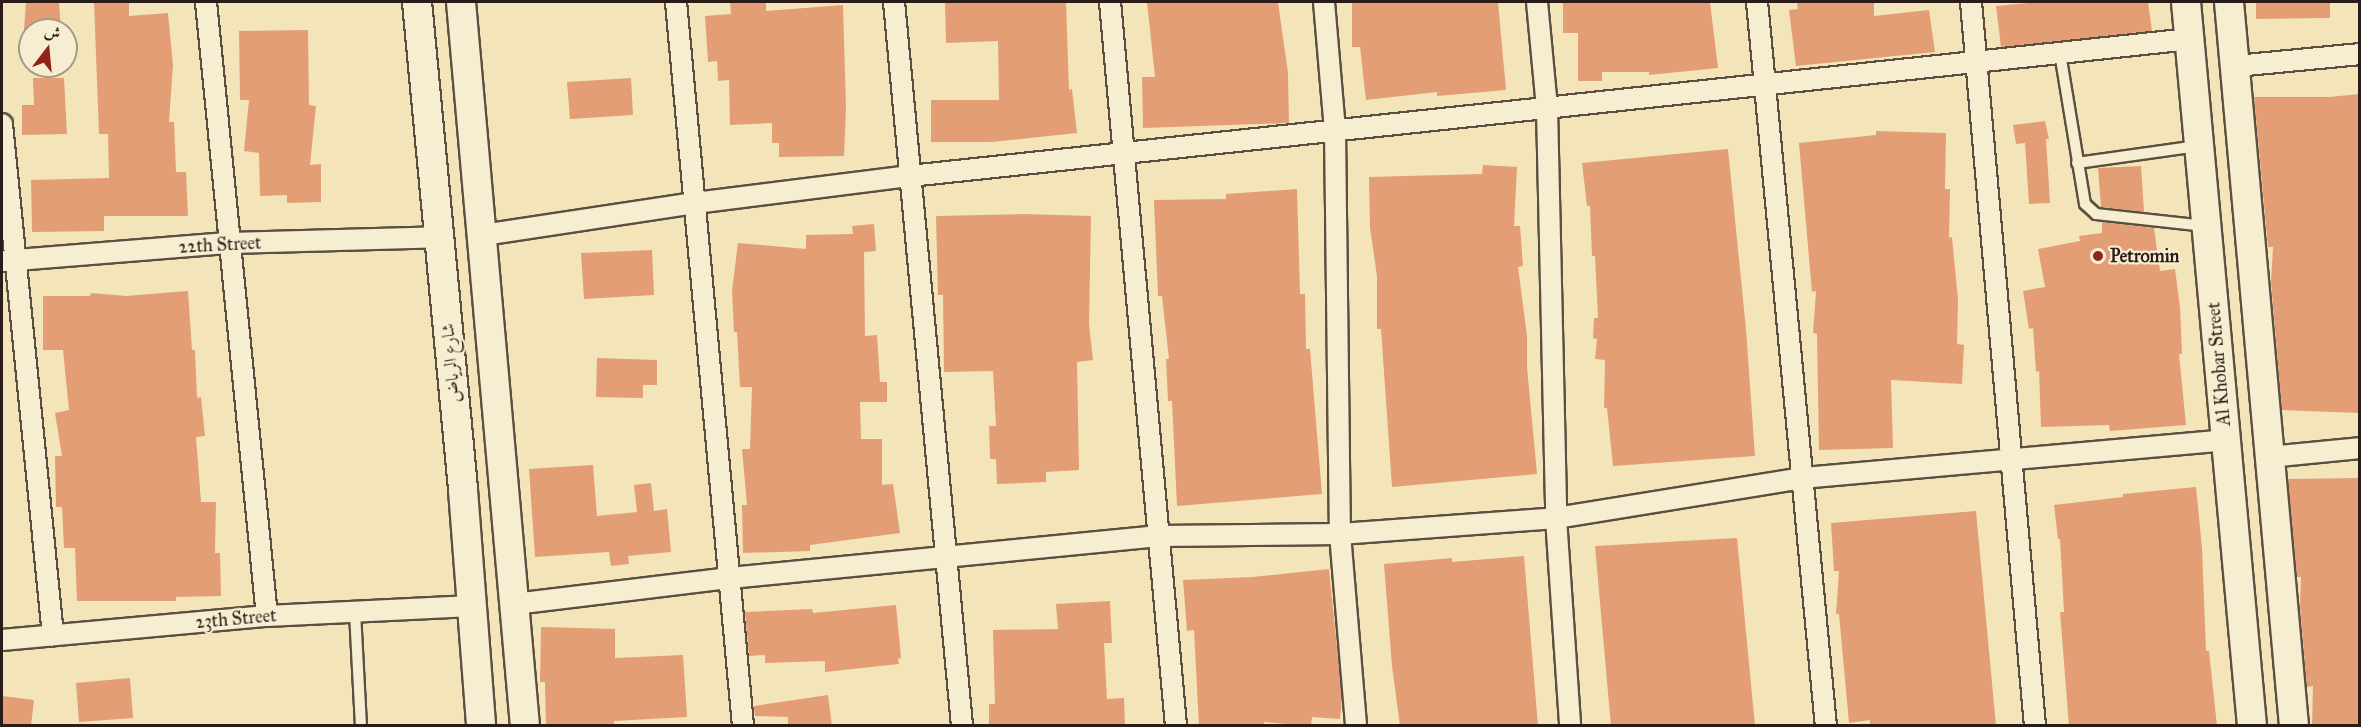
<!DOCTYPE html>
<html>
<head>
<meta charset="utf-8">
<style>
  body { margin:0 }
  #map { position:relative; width:2361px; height:727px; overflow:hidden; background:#f3e5b9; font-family:"IM FELL Great Primer",Amiri,serif }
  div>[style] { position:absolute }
  .building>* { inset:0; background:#e39e76 }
  .roads { filter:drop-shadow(2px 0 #5c4f41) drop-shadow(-2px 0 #5c4f41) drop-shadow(0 2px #5c4f41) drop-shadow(0 -2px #5c4f41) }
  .lane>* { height:10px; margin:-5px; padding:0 5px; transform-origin:5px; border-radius:5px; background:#f7eed2 }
  .street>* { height:20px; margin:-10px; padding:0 10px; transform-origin:10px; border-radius:10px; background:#f7eed2 }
  .secondary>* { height:28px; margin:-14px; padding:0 14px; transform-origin:14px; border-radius:14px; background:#f7eed2 }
  .dots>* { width:16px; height:16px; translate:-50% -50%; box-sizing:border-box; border:3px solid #f7eed2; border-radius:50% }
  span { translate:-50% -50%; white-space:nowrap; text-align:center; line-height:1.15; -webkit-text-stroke:4.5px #f7eed2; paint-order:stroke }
  .street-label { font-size:18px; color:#2a1d19 }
  .poi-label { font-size:18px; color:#2a1d19; font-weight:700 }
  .left { translate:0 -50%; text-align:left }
  .frame { position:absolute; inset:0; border:3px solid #2a1d19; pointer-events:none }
  .north { position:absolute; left:18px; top:18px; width:60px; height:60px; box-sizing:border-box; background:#f7eed2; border:2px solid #a59a88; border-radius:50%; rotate:16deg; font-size:16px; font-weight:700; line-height:24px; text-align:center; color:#2a1d19 }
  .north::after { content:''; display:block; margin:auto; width:21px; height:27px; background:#8f2418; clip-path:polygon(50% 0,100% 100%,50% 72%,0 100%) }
</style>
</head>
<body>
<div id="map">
  <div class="building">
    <i style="clip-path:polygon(26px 2px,59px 2px,61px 30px,24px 30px)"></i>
    <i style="clip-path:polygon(94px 2px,129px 2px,129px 16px,168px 13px,173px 65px,169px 122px,174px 122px,176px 172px,186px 172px,188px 216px,104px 216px,104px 231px,32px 232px,31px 180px,109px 178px,108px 134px,99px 134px)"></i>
    <i style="clip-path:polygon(730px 2px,766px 2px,766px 11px,843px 5px,846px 109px,844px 156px,779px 157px,779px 143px,772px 143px,772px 123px,730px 125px,729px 80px,718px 81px,717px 61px,708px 62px,705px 16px,731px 14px)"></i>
    <i style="clip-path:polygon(945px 2px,1066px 2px,1069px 90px,1072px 89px,1077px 133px,991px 142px,931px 142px,931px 100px,999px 100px,998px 41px,946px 43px)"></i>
    <i style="clip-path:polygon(1147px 2px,1278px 2px,1288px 73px,1289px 123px,1143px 128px,1142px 77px,1155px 77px)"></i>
    <i style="clip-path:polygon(1352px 2px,1498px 2px,1506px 90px,1437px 96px,1437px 92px,1366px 100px,1360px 47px,1352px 47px)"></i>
    <i style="clip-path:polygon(1563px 2px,1710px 2px,1718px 68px,1649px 75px,1649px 72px,1602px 72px,1602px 81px,1578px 81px,1578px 33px,1563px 33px)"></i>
    <i style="clip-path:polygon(1797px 2px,1874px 2px,1874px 16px,1929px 10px,1935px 52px,1796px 66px,1789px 10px,1798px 9px)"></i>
    <i style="clip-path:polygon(2038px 2px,2148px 2px,2152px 31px,2001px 47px,1996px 6px)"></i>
    <i style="clip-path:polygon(2256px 2px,2330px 2px,2330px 18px,2256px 19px)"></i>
    <i style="clip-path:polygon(308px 30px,309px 105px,316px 106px,310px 165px,321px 164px,321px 202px,287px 203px,287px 195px,260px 196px,259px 153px,244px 151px,249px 100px,240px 100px,239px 31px)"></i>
    <i style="clip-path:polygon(33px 78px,64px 78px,67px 134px,22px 135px,22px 105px,34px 105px)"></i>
    <i style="clip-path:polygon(631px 78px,633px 115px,570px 119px,567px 82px)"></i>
    <i style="clip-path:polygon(2360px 94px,2360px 413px,2282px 410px,2271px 282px,2273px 247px,2268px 247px,2254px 97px,2329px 97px)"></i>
    <i style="clip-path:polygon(2045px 121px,2049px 139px,2046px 139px,2050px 203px,2029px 204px,2025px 143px,2016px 144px,2013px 125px)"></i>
    <i style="clip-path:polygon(1876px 131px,1946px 133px,1945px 189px,1950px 189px,1949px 238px,1952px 237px,1958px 300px,1957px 344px,1964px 345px,1962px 384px,1891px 380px,1893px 448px,1819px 450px,1817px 334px,1813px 333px,1816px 291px,1812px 292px,1799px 143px,1876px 135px)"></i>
    <i style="clip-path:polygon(1728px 149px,1746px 329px,1755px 456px,1613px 466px,1607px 408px,1604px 408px,1605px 360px,1595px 359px,1597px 339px,1593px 338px,1594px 318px,1598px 318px,1595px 256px,1592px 256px,1590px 206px,1587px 206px,1582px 163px)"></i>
    <i style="clip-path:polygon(1483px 165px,1517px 167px,1514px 226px,1520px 226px,1523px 266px,1518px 267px,1527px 336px,1527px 367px,1537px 474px,1392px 487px,1381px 329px,1377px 329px,1377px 276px,1370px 228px,1369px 177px,1482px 174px)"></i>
    <i style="clip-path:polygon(2141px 166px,2144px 212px,2101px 207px,2098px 168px)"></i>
    <i style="clip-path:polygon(1297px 189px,1300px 294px,1305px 294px,1306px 349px,1310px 349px,1322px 494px,1177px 506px,1172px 401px,1168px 401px,1166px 359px,1169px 359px,1162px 296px,1158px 296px,1154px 200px,1226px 199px,1226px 194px)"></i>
    <i style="clip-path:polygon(1024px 214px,1091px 216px,1089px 324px,1093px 360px,1077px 362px,1079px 470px,1046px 472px,1046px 482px,997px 484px,996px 459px,990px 459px,989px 426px,996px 426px,993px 371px,944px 372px,943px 295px,938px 295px,936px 216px)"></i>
    <i style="clip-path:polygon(2102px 222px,2154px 228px,2160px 271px,2175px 269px,2180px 307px,2182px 354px,2179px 354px,2186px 425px,2110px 431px,2109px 425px,2041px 427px,2039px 371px,2036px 372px,2033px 328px,2029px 329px,2023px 291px,2045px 287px,2038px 249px,2080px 241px,2079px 236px,2102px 233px)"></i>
    <i style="clip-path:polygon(874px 224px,876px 251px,864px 252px,865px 336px,877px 335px,880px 382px,887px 382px,887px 402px,860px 402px,861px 439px,882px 439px,882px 485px,893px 484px,900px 533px,810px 545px,810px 551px,743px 553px,742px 505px,747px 505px,742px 449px,750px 449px,752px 387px,740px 387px,737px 332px,734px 332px,732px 290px,738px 243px,806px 249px,806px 235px,853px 234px,852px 226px)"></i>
    <i style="clip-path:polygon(652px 250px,654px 295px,584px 299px,581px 253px)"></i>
    <i style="clip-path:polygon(188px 291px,192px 350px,195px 350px,197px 398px,201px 397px,205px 436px,196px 437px,201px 502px,216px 502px,215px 553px,220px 553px,221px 596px,176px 597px,176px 601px,77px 601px,75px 548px,64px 548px,62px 507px,56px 507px,55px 456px,62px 456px,55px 413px,69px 410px,63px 350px,43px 350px,43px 296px,90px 296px,91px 293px,126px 296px)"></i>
    <i style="clip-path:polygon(597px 358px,657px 360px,657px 385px,643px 385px,643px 398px,596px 397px)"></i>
    <i style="clip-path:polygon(593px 465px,597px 516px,637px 512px,634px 485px,651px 483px,654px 511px,667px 509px,671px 552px,628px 556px,629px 564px,611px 566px,609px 552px,535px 557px,529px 469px)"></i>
    <i style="clip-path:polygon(2360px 478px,2360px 726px,2312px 726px,2313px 686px,2307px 687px,2300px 607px,2301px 577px,2297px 577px,2288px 479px)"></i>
    <i style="clip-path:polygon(2196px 487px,2202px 548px,2206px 651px,2209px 651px,2217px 726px,2069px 726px,2060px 612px,2064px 612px,2060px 539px,2058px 539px,2054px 505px,2123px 497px,2123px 494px)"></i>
    <i style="clip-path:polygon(1976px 511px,1996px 726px,1870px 726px,1870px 720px,1849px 723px,1839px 614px,1836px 614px,1839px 571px,1834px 571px,1831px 523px)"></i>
    <i style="clip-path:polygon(1737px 538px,1755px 726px,1611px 726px,1595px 546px)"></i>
    <i style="clip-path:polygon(1524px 556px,1538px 726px,1400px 726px,1392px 666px,1384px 564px,1452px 558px,1452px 562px)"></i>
    <i style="clip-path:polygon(1329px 569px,1342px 697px,1340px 719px,1312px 717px,1311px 726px,1264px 722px,1264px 726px,1199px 726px,1194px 630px,1187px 631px,1183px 580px,1253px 577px)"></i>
    <i style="clip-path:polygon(1110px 601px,1112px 643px,1104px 643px,1107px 699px,1124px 698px,1125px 726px,989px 726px,989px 704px,995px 704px,993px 630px,1058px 629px,1056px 604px)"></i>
    <i style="clip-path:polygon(896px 605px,901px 658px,898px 659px,899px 664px,825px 672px,825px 661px,765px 663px,765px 655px,749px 656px,745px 612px,812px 609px,813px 613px)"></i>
    <i style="clip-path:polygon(541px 627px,615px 629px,615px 658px,683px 655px,687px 717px,614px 721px,614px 726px,546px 726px,545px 682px,540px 682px)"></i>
    <i style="clip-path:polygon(130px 678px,133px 718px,79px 722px,76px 683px)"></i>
    <i style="clip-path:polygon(828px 695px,832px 726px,788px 726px,788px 717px,755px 716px,754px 706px)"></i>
    <i style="clip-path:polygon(2px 696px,34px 700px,31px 726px,2px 726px)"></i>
  </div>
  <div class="roads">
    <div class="lane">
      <i style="left:2060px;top:53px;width:153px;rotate:80.6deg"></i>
      <i style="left:2085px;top:204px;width:15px;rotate:42deg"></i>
      <i style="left:2096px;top:214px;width:110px;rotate:6.3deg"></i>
      <i style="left:2077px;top:163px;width:122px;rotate:-8deg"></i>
      <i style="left:355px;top:612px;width:114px;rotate:87deg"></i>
    </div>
    <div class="street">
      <i style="left:206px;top:2px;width:617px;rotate:84.33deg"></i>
      <i style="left:676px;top:2px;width:727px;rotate:84.71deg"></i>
      <i style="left:894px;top:2px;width:727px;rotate:84.63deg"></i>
      <i style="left:1110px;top:2px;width:727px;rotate:84.79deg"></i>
      <i style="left:1324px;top:2px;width:128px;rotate:85.1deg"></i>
      <i style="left:1335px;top:130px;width:404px;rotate:89.3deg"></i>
      <i style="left:1340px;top:534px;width:193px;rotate:85.2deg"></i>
      <i style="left:1537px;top:2px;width:106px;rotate:84.6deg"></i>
      <i style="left:1547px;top:108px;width:410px;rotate:88.7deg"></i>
      <i style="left:1556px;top:518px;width:208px;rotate:86.1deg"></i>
      <i style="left:1757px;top:2px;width:727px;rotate:84.56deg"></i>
      <i style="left:1971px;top:2px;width:727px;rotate:84.95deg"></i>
      <i style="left:2236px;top:66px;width:125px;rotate:-5.5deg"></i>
      <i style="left:2px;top:124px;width:514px;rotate:84.3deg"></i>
      <i style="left:483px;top:235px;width:214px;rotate:-8.6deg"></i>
      <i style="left:695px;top:203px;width:217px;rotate:-7.2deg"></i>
      <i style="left:910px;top:176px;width:1286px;rotate:-6.11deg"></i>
      <i style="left:4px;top:261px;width:227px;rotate:-4.6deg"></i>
      <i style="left:230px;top:243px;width:209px;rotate:-1.6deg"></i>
      <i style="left:2269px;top:457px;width:91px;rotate:-5.6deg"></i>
      <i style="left:514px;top:604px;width:218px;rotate:-6.9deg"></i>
      <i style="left:730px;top:578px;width:431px;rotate:-5.6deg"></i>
      <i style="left:1159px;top:536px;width:181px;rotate:-0.6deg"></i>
      <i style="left:1340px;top:534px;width:217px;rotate:-4.2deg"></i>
      <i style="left:1556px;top:518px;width:250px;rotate:-9.2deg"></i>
      <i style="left:1803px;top:478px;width:425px;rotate:-5.1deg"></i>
      <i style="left:2px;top:640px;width:266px;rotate:-5.2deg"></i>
      <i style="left:267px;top:616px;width:205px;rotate:-2.8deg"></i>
    </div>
    <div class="secondary">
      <i style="left:417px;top:2px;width:490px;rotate:84.6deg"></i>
      <i style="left:463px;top:490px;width:237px;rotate:85.6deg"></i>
      <i style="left:461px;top:2px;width:727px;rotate:84.95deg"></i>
      <i style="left:2186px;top:2px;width:727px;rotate:84.79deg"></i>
      <i style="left:2229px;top:2px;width:727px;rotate:84.87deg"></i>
    </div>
  </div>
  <div class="dots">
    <i style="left:2098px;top:256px;background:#8f2418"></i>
  </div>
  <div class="street-label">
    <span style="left:220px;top:245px;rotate:-3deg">22th Street</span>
    <span style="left:451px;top:363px;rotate:-95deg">شارع الرياض</span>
    <span style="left:2219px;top:364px;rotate:-95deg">Al Khobar Street</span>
    <span style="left:236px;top:619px;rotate:-5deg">23th Street</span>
  </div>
  <div class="poi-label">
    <span class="left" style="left:2110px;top:256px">Petromin</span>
  </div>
  <div class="frame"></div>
  <div class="north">ش</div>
</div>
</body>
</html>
